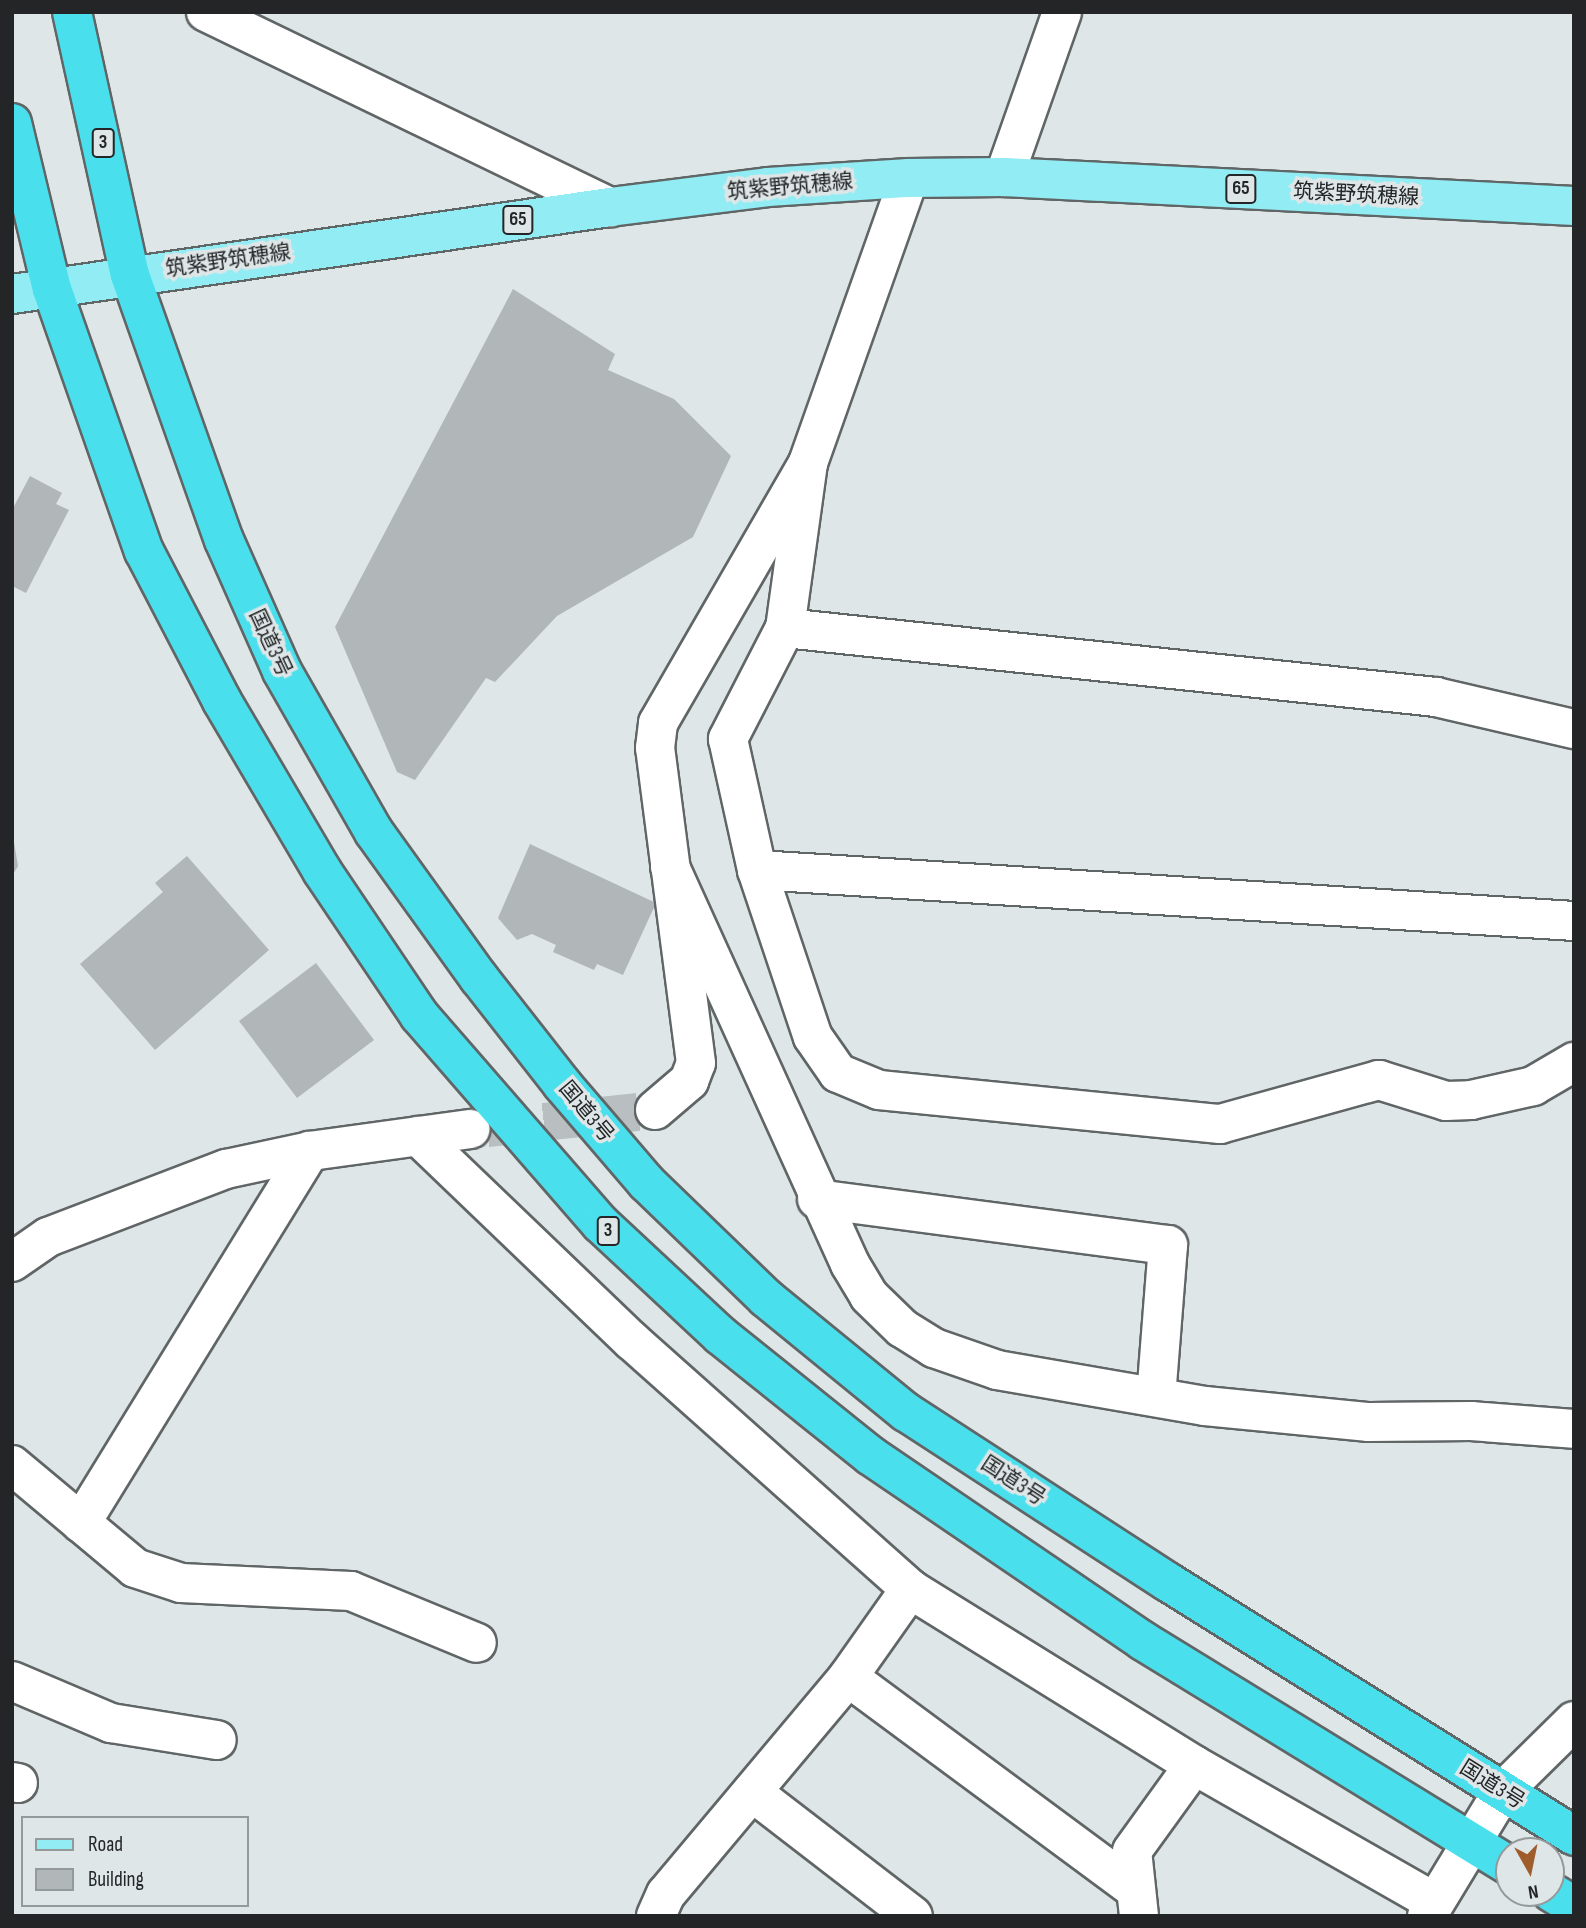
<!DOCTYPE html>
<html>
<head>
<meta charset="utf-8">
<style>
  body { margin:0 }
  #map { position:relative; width:1586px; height:1928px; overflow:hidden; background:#dfe6e7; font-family:"Sofia Sans Condensed","Noto Sans JP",sans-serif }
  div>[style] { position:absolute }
  .building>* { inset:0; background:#b1b7b8 }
  .minor-tunnel>* { height:38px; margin-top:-19px; transform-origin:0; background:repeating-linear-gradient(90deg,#b9bfc0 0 38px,transparent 0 57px) }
  .roads { filter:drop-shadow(2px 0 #606566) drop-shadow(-2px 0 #606566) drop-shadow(0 2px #606566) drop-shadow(0 -2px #606566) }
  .minor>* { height:38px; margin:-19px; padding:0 19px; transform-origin:19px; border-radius:19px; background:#fff }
  .major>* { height:38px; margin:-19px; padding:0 19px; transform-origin:19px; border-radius:19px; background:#92ecf4 }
  .highway>* { height:38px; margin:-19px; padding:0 19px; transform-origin:19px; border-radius:19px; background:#4adfed }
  span { translate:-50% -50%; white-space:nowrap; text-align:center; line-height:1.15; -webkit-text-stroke:7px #dfe6e7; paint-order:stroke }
  .shield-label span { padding:2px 5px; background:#dfe6e7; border:2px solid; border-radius:5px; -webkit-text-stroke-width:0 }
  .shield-label { font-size:19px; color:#232526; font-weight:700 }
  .street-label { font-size:21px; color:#232526 }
  .frame { position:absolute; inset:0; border:14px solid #232526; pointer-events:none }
  .legend { position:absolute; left:21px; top:1816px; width:228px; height:91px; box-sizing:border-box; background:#dfe6e7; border:2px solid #94999a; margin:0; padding:9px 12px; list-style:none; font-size:21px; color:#232526 }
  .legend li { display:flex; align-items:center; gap:14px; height:35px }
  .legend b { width:35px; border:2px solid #94999a }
  .north { position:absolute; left:1495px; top:1837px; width:70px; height:70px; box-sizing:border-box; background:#dfe6e7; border:2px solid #94999a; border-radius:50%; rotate:171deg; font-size:19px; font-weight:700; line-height:28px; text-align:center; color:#232526 }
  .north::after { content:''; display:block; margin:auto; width:24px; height:32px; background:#9f5d2b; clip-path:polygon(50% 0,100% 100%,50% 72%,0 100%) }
</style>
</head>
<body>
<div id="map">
  <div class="building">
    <i style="clip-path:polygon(513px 289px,615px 354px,608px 370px,674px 399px,731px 456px,693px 537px,557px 616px,495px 682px,486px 678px,415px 780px,397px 772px,335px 627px)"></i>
    <i style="clip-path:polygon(30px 476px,62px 493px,56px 504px,69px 510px,26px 593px,12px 586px,12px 510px)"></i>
    <i style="clip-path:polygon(12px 830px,18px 866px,12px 876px)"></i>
    <i style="clip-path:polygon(530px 844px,656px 903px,623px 975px,597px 964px,594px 970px,553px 952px,556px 945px,532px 934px,517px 940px,498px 918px)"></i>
    <i style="clip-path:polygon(187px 856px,269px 950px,155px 1050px,80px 964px,163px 892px,155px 883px)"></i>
    <i style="clip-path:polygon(316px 963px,374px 1040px,297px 1098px,239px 1021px)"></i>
  </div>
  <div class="minor-tunnel">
    <i style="left:487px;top:1128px;width:169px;rotate:-6.1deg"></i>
  </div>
  <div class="roads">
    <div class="minor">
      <i style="left:206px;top:12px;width:449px;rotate:25.8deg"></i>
      <i style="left:1004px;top:177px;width:175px;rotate:-70.6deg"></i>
      <i style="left:808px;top:463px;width:167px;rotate:97.9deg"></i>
      <i style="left:785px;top:628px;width:125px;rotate:117.2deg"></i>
      <i style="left:728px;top:739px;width:134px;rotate:77.5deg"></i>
      <i style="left:757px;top:870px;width:176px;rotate:71.5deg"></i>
      <i style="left:813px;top:1037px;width:44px;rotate:55.2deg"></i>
      <i style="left:838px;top:1073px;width:44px;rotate:22.5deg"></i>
      <i style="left:879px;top:1090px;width:343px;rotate:5.7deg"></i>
      <i style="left:1220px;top:1124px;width:165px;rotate:-15.5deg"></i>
      <i style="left:1379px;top:1080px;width:70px;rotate:17.4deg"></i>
      <i style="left:1446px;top:1101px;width:25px;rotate:-2deg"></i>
      <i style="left:1471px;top:1100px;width:64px;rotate:-12.7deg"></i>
      <i style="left:1533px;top:1086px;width:48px;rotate:-30.3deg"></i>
      <i style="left:785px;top:628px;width:655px;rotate:6.05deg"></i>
      <i style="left:1436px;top:697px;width:142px;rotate:13.1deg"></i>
      <i style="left:670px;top:867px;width:436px;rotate:65.6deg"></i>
      <i style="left:850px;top:1264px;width:37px;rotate:59deg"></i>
      <i style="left:869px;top:1296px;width:46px;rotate:44.1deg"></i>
      <i style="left:902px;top:1328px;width:38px;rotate:32deg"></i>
      <i style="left:934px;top:1348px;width:67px;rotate:19.2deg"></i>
      <i style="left:997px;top:1370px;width:211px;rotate:9.8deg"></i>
      <i style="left:1205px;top:1406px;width:165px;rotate:5.6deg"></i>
      <i style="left:1369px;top:1422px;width:102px;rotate:-0.6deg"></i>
      <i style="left:1471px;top:1421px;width:103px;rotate:4.4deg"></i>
      <i style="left:757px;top:870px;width:819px;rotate:3.57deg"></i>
      <i style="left:655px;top:1110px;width:45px;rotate:-40.5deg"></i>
      <i style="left:689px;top:1081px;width:19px;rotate:-69deg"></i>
      <i style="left:696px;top:1063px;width:318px;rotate:-97.4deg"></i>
      <i style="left:655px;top:748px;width:25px;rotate:-83deg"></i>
      <i style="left:658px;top:723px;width:300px;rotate:-60deg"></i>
      <i style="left:808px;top:463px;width:302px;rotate:-70.5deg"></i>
      <i style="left:418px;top:1136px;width:296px;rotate:43.8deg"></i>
      <i style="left:632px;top:1341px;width:373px;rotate:41.7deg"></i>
      <i style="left:910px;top:1589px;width:334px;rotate:31.8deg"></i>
      <i style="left:1194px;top:1765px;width:274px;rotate:29.7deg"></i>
      <i style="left:817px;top:1199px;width:354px;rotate:7.5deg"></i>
      <i style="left:1168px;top:1245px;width:152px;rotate:94.5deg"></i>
      <i style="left:12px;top:1262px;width:44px;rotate:-34.8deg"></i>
      <i style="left:48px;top:1237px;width:191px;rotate:-20.9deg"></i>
      <i style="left:226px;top:1169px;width:86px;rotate:-12.1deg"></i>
      <i style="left:310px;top:1151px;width:162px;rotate:-7.8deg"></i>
      <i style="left:12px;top:1465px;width:160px;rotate:39.9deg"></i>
      <i style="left:135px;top:1568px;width:48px;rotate:18.1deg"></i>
      <i style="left:181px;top:1583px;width:170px;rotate:2.7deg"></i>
      <i style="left:351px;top:1591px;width:136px;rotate:22.4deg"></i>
      <i style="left:81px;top:1523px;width:437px;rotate:-58.4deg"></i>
      <i style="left:848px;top:1677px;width:357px;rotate:36.5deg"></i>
      <i style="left:12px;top:1681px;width:108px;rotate:23deg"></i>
      <i style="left:111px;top:1723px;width:107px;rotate:9.1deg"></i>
      <i style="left:12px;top:1782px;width:6px;rotate:9deg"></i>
      <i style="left:752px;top:1792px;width:203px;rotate:37.6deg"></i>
      <i style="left:656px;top:1916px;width:24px;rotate:-66deg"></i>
      <i style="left:666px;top:1894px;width:283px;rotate:-50deg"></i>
      <i style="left:848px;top:1677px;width:108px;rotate:-54.8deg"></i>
      <i style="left:1139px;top:1916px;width:65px;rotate:-96.1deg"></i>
      <i style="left:1132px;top:1851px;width:106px;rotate:-54.2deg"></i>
      <i style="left:1427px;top:1916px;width:145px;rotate:-58.8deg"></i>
      <i style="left:1502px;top:1792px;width:101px;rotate:-44.6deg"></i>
    </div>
    <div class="major">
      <i style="left:12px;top:294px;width:604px;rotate:-8.28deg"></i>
      <i style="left:610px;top:207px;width:159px;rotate:-7.2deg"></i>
      <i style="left:768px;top:187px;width:141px;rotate:-3.7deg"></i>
      <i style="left:909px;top:178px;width:95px;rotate:-0.6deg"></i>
      <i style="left:1004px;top:177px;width:571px;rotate:2.91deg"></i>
    </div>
    <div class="highway">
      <i style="left:72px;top:12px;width:269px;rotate:77.6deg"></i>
      <i style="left:130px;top:275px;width:281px;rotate:70.5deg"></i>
      <i style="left:224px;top:540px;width:143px;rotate:66.1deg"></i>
      <i style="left:282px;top:671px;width:185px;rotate:60.3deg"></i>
      <i style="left:374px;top:832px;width:180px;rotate:54.3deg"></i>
      <i style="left:479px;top:978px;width:135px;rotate:51.9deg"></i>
      <i style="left:562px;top:1084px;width:130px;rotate:49.4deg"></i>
      <i style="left:647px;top:1183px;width:165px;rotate:44deg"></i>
      <i style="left:766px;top:1298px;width:181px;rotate:39.2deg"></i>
      <i style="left:906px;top:1412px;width:312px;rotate:33deg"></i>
      <i style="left:1168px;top:1582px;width:479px;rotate:32deg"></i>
      <i style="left:12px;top:123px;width:171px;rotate:76.5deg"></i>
      <i style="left:52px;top:289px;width:278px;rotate:70.7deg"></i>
      <i style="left:144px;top:551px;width:169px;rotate:62.5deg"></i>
      <i style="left:222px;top:701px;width:197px;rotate:59.5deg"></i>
      <i style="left:322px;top:871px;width:174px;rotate:56deg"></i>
      <i style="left:419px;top:1015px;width:277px;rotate:49deg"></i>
      <i style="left:601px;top:1224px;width:163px;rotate:43deg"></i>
      <i style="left:720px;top:1335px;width:193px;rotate:38.7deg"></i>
      <i style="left:871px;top:1456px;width:329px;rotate:34.2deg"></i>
      <i style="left:1143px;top:1641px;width:429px;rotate:31.5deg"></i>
      <i style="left:1551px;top:1892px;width:27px;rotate:31deg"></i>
    </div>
  </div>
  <div class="shield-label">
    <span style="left:103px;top:143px">3</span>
    <span style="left:1241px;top:189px">65</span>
    <span style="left:518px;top:220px">65</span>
    <span style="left:608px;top:1231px">3</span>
  </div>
  <div class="street-label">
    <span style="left:790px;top:187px;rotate:-5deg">筑紫野筑穂線</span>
    <span style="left:1356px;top:195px;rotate:3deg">筑紫野筑穂線</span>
    <span style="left:228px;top:261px;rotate:-8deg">筑紫野筑穂線</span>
    <span style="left:270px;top:643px;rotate:65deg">国道3号</span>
    <span style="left:586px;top:1112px;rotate:50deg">国道3号</span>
    <span style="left:1013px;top:1481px;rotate:33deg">国道3号</span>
    <span style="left:1492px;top:1785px;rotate:32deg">国道3号</span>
  </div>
  <div class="frame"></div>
  <ul class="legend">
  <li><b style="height:9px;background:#92ecf4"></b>Road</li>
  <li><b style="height:19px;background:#b1b7b8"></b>Building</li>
  </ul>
  <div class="north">N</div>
</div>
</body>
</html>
